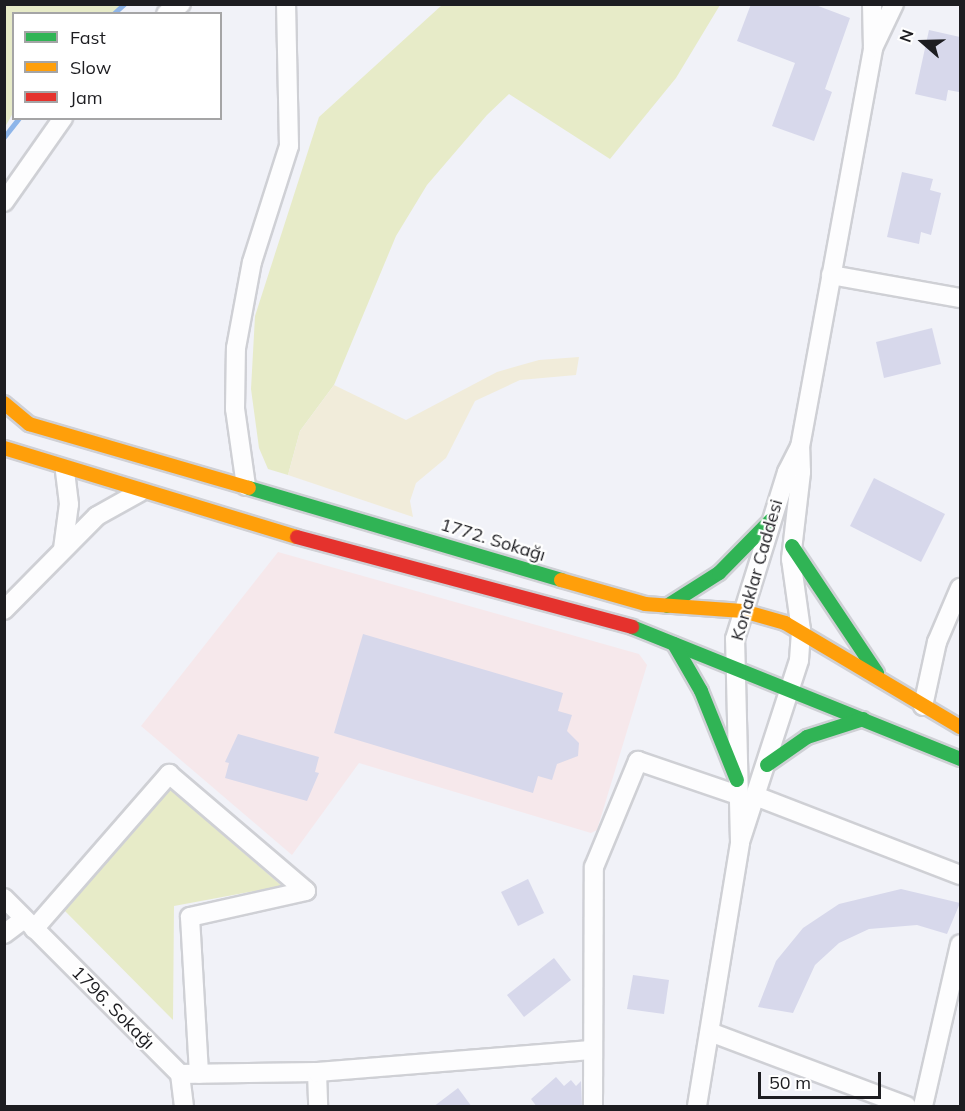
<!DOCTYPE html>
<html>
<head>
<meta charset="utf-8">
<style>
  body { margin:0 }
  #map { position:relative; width:965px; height:1111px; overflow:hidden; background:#f1f2f8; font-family:Mulish,sans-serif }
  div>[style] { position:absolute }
  .education>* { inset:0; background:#f6e8eb }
  .green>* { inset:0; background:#e7ebc8 }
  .sand>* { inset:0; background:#f1ecda }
  .stream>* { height:5px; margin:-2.5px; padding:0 2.5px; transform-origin:2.5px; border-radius:2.5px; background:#8eb5e9 }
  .building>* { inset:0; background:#d7d8eb }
  .roads { filter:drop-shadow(2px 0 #cfd0d5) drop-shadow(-2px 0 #cfd0d5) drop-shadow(0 2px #cfd0d5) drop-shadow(0 -2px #cfd0d5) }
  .street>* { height:18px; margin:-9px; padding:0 9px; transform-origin:9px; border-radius:9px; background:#fdfdfe }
  .fast>* { height:14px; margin:-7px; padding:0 7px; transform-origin:7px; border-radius:7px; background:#30b455 }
  .slow>* { height:14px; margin:-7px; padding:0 7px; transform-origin:7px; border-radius:7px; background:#ff9f0a }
  .jam>* { height:14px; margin:-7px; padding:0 7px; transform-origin:7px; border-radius:7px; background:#e5322d }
  span { translate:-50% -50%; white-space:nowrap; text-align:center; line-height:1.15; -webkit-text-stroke:4.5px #fff; paint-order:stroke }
  .street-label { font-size:18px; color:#1d1d21 }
  .frame { position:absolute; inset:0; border:6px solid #1d1d21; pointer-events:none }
  .legend { position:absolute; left:12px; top:12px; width:210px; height:108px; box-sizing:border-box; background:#fff; border:2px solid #a5a5a6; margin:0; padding:8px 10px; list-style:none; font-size:18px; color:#1d1d21 }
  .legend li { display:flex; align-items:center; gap:12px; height:30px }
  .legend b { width:30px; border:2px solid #a5a5a6 }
  .north { position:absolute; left:893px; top:12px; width:60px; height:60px; -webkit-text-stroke:4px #fff; paint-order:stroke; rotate:290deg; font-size:16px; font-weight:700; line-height:24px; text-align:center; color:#1d1d21 }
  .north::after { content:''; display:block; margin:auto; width:21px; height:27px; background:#1d1d21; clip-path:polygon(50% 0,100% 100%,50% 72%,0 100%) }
  .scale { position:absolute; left:758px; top:1072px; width:123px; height:27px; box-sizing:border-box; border:3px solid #1d1d21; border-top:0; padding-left:8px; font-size:18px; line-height:21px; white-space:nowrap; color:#1d1d21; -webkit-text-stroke:4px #fff; paint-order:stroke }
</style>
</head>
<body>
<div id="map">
  <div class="education">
    <i style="clip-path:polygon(278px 552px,639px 654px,647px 665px,597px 830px,591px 833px,359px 763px,292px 855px,141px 726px)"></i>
  </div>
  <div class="green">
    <i style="clip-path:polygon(5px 4px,125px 5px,113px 13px,14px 14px,13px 113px,5px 127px)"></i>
    <i style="clip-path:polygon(442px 5px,720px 5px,676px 78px,610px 159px,509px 94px,487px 115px,427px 185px,396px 236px,334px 385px,300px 431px,288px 475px,268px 469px,259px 448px,251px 389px,255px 316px,319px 117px)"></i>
    <i style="clip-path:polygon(163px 783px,282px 886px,174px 906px,173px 1020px,61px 907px)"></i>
  </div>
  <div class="sand">
    <i style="clip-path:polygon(579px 357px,576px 375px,520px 380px,475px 401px,446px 458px,416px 483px,410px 501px,413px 517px,288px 475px,300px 431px,334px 385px,406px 420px,497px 372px,539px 360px)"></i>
  </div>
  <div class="stream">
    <i style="left:113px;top:14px;width:15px;rotate:-42deg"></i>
    <i style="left:4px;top:137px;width:24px;rotate:-52deg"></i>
  </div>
  <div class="building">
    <i style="clip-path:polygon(751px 4px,813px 4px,850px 18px,825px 89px,832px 92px,814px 141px,772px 126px,795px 63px,737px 41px)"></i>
    <i style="clip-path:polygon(929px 30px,960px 37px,959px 92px,948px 90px,946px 101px,915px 94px)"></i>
    <i style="clip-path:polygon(902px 172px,933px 179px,930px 190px,941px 193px,931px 235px,921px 232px,919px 244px,887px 237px)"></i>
    <i style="clip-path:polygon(932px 328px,941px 364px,884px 378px,876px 342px)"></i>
    <i style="clip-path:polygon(874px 478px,945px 514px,921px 562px,850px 526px)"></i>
    <i style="clip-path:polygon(363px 634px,563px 693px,558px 711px,572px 715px,567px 731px,579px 743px,578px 756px,557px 764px,552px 780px,538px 776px,533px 793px,334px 733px)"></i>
    <i style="clip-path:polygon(238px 734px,319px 757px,315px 772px,319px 773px,307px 801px,225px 778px,229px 763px,225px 762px)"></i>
    <i style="clip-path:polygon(528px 879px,544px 913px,518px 926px,501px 892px)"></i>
    <i style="clip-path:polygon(901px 889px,960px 903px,947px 934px,917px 925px,869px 929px,839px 943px,815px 965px,793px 1013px,758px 1007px,776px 961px,803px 928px,839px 904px)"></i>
    <i style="clip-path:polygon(554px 958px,571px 980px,524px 1017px,507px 995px)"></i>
    <i style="clip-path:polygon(633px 975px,669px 980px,664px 1014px,627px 1009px)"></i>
    <i style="clip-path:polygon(556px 1077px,564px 1086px,571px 1080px,576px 1086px,581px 1081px,582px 1107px,537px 1107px,531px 1099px)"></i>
    <i style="clip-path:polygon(458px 1088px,472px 1107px,433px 1107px)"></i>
  </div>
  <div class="roads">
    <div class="street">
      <i style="left:166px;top:14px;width:18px;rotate:-34deg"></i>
      <i style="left:873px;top:48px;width:49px;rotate:-64.5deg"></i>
      <i style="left:4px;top:202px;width:103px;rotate:-54.9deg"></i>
      <i style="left:831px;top:275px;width:131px;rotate:10.1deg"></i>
      <i style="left:246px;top:486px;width:78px;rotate:-98.1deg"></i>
      <i style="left:235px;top:409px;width:61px;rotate:-89.1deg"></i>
      <i style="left:236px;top:348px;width:87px;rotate:-79.5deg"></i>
      <i style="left:252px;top:262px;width:122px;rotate:-72.3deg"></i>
      <i style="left:289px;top:146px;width:142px;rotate:-91.2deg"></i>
      <i style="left:63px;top:549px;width:45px;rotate:-82.4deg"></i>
      <i style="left:69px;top:504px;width:35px;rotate:-97deg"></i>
      <i style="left:4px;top:610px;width:132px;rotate:-45.3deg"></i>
      <i style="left:97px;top:516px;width:49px;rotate:-29.2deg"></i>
      <i style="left:923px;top:706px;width:66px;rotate:-77.7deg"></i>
      <i style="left:937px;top:642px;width:59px;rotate:-66.9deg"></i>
      <i style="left:758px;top:797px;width:217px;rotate:21.1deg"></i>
      <i style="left:740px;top:842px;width:191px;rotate:-72deg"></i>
      <i style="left:799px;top:660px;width:30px;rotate:-86deg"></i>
      <i style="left:801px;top:630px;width:72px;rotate:-98deg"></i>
      <i style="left:791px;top:559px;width:88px;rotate:-83.4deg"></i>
      <i style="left:801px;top:472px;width:25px;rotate:-92deg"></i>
      <i style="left:800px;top:447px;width:406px;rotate:-79.6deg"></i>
      <i style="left:873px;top:48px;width:44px;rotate:-91.3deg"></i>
      <i style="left:4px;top:898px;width:249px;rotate:45deg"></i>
      <i style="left:180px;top:1074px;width:32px;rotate:83deg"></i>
      <i style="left:34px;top:929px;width:206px;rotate:-48.9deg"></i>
      <i style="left:169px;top:774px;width:180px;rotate:40.5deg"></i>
      <i style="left:306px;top:891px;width:119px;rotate:167.4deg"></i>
      <i style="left:190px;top:917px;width:157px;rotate:86.7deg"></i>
      <i style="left:4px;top:934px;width:25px;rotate:-37deg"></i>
      <i style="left:710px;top:1032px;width:210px;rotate:20.6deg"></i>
      <i style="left:317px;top:1072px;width:34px;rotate:88deg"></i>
      <i style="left:180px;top:1074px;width:137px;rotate:-0.8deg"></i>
      <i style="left:317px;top:1072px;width:275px;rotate:-4.6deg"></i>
      <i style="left:593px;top:1106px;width:239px;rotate:-89.8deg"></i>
      <i style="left:594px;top:867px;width:115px;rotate:-67.5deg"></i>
      <i style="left:638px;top:761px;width:106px;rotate:18.8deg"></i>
      <i style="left:697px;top:1106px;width:267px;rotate:-80.7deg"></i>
      <i style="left:740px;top:842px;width:203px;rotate:-91.4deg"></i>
      <i style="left:735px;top:639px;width:175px;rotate:-72.7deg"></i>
      <i style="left:787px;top:472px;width:28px;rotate:-63deg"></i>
      <i style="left:923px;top:1106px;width:166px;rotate:-77.1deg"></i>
    </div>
    <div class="fast">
      <i style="left:249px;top:488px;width:325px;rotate:16.4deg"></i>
      <i style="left:792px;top:546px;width:153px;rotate:56.2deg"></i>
      <i style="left:667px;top:606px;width:62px;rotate:-32.4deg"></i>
      <i style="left:719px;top:573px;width:74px;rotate:-45.5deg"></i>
      <i style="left:632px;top:627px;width:354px;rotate:21.9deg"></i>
      <i style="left:674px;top:644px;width:54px;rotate:60.1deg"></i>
      <i style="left:701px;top:691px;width:96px;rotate:68deg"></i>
      <i style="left:767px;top:765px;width:49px;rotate:-35deg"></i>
      <i style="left:807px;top:737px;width:59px;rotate:-17.8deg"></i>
    </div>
    <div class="slow">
      <i style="left:4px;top:403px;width:33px;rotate:40deg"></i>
      <i style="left:29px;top:424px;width:229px;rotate:16.2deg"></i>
      <i style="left:4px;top:448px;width:306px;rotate:16.9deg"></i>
      <i style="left:561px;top:580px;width:87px;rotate:15.9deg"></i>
      <i style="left:645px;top:604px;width:98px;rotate:4.1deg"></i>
      <i style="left:743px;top:611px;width:44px;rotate:15.9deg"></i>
      <i style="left:785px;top:623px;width:204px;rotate:30.7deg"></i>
    </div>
    <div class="jam">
      <i style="left:297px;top:537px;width:347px;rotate:15deg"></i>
    </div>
  </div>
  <div class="street-label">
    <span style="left:493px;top:540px;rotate:17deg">1772. Sokağı</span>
    <span style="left:757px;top:570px;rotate:-74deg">Konaklar Caddesi</span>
    <span style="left:113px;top:1008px;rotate:45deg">1796. Sokağı</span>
  </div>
  <div class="frame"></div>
  <ul class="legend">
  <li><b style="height:8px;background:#30b455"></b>Fast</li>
  <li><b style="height:8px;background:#ff9f0a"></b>Slow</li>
  <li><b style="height:8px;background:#e5322d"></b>Jam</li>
  </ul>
  <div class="north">N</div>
  <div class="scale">50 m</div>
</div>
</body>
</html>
